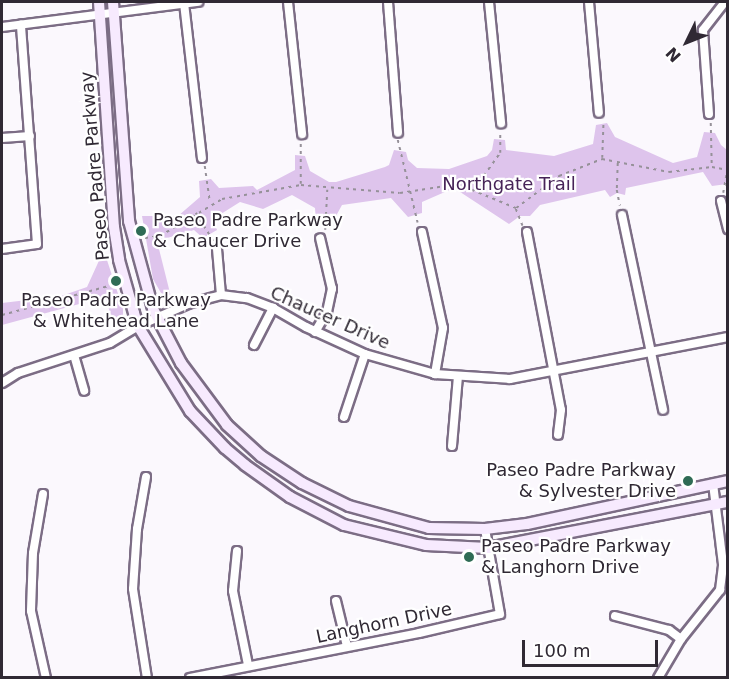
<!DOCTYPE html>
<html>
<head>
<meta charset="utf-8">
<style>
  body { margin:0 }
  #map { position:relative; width:729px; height:679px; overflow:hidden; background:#fbf8fd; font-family:"DejaVu Sans",sans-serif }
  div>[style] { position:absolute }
  .green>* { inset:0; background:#dec4ec }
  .path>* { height:1.5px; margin-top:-0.75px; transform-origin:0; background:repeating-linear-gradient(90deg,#969199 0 3px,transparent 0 7.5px) }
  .roads { filter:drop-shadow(2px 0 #7c6d85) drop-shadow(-2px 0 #7c6d85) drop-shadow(0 2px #7c6d85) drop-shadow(0 -2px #7c6d85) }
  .street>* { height:8px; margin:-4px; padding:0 4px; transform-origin:4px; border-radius:4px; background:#fff }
  .secondary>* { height:10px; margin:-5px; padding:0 5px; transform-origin:5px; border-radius:5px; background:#f7eafe }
  .dots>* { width:16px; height:16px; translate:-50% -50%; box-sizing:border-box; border:3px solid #fff; border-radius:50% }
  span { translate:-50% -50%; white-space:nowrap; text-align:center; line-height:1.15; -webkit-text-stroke:4.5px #fff; paint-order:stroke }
  .street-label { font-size:18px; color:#302934 }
  .park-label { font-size:18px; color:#472458 }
  .poi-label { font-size:18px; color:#302934 }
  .left { translate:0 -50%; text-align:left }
  .right { translate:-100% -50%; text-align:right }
  .frame { position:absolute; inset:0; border:3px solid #302934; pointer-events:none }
  .north { position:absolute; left:657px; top:12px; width:60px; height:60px; -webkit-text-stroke:4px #fff; paint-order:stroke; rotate:227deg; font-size:16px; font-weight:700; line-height:24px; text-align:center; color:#302934 }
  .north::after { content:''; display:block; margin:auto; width:21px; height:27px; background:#302934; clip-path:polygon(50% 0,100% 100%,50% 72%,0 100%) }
  .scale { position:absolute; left:522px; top:640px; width:136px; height:27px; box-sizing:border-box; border:3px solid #302934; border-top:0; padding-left:8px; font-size:18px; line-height:21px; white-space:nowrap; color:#302934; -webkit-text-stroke:4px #fff; paint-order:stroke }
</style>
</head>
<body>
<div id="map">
  <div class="green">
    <i style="clip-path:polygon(607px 123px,615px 137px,673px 163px,697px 157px,704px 132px,715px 133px,721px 145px,727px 150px,727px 184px,712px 186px,703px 172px,626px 188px,625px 195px,617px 193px,610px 197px,605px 190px,540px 205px,530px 216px,520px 216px,509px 224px,454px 188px,422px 202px,422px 213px,408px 217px,391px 198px,342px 205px,331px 225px,316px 222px,315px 208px,292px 195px,263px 209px,240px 202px,213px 219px,217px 230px,203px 238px,194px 230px,157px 241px,171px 297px,161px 293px,153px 279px,142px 216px,178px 216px,200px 197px,199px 181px,211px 179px,219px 188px,253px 186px,257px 190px,295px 170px,295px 155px,305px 156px,310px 171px,329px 182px,336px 182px,385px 167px,389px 165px,394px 150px,406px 152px,408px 160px,417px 168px,449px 169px,487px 156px,492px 150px,494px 139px,505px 140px,506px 150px,554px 156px,593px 144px,596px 125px)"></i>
    <i style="clip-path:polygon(102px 254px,105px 254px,123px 309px,123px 316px,115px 328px,105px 297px,2px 325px,2px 303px,61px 296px,87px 287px)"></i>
  </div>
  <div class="path">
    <i style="left:711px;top:123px;width:43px;rotate:88.7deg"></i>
    <i style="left:398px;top:140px;width:85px;rotate:76.5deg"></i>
    <i style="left:301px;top:144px;width:40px;rotate:90deg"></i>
    <i style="left:602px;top:158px;width:37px;rotate:-88deg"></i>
    <i style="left:618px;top:163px;width:27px;rotate:92deg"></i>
    <i style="left:617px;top:190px;width:16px;rotate:79deg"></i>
    <i style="left:205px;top:166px;width:37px;rotate:82deg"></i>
    <i style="left:475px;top:188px;width:43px;rotate:-54.5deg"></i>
    <i style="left:500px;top:153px;width:21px;rotate:-90deg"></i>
    <i style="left:723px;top:193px;width:22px;rotate:-80deg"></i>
    <i style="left:516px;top:209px;width:18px;rotate:68deg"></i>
    <i style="left:196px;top:213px;width:34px;rotate:58deg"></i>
    <i style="left:325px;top:230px;width:40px;rotate:-87.1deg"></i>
    <i style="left:145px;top:238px;width:15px;rotate:-8deg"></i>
    <i style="left:160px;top:236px;width:72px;rotate:-30.8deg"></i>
    <i style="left:222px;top:199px;width:80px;rotate:-10deg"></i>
    <i style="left:301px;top:185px;width:99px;rotate:4.6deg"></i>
    <i style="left:400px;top:193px;width:59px;rotate:-8.8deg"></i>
    <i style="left:458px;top:184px;width:63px;rotate:22.5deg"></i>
    <i style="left:516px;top:208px;width:54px;rotate:-36.7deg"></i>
    <i style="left:559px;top:176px;width:46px;rotate:-21.6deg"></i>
    <i style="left:602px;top:159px;width:68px;rotate:11deg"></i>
    <i style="left:669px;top:172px;width:43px;rotate:-6.6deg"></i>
    <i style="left:712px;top:167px;width:16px;rotate:11deg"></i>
    <i style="left:2px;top:315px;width:118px;rotate:-15.2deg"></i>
  </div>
  <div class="roads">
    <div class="street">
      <i style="left:288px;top:2px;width:133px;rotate:83.9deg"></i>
      <i style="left:388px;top:2px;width:131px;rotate:85.6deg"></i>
      <i style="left:489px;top:2px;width:122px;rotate:84.3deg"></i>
      <i style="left:589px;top:2px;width:111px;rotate:84.9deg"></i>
      <i style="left:184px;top:3px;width:156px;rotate:83.4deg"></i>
      <i style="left:2px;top:27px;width:198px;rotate:-7.3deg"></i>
      <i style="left:709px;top:114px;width:84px;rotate:-94.1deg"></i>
      <i style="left:703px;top:30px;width:36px;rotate:-52deg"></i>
      <i style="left:2px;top:138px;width:28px;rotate:-4deg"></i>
      <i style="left:721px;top:201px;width:29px;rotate:76deg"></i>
      <i style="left:622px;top:215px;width:199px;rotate:78.1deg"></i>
      <i style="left:422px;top:232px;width:98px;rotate:77.7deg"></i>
      <i style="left:443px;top:328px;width:47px;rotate:99.9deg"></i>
      <i style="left:527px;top:232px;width:181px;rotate:79.2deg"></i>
      <i style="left:561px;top:410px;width:25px;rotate:97deg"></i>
      <i style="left:2px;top:249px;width:35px;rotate:-8deg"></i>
      <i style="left:37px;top:244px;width:220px;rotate:-94.2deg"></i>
      <i style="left:217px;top:249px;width:46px;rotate:85deg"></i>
      <i style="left:315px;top:332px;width:23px;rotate:-59deg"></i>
      <i style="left:327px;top:312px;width:24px;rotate:-78deg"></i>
      <i style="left:332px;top:289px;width:52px;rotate:-103.2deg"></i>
      <i style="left:254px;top:345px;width:42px;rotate:-62.8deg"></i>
      <i style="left:74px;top:355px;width:37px;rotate:74deg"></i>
      <i style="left:2px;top:383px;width:19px;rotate:-32deg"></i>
      <i style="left:18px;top:373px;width:97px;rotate:-18.1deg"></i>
      <i style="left:110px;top:343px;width:33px;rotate:-31deg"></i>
      <i style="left:138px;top:326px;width:55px;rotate:-23.7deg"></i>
      <i style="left:188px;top:304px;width:34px;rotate:-15deg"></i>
      <i style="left:221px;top:295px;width:26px;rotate:7deg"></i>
      <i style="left:247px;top:298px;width:28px;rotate:21deg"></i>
      <i style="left:273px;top:308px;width:38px;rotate:30deg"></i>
      <i style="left:306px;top:327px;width:65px;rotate:24.6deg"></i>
      <i style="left:365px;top:354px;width:73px;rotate:15.9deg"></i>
      <i style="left:435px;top:374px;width:75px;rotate:3.8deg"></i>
      <i style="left:510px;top:379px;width:222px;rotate:-10.9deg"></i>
      <i style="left:344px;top:417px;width:66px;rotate:-71.6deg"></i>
      <i style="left:452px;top:446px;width:70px;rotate:-85.1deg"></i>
      <i style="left:146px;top:477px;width:53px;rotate:99.8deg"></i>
      <i style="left:137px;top:529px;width:60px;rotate:93.8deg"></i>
      <i style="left:133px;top:589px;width:90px;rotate:81.1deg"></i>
      <i style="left:43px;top:494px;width:60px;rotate:99.6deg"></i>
      <i style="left:33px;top:553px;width:58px;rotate:92deg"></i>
      <i style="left:31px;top:611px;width:69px;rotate:77.4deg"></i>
      <i style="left:237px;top:551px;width:40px;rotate:95.7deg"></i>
      <i style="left:233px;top:591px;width:76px;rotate:78.5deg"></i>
      <i style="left:336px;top:601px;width:46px;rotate:76.3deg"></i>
      <i style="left:615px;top:616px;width:56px;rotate:14.5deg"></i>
      <i style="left:669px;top:630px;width:15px;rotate:37deg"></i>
      <i style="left:190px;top:678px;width:233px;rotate:-11.1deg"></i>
      <i style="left:419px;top:633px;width:83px;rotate:-13.2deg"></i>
      <i style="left:500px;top:614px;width:86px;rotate:-100deg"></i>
      <i style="left:658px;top:678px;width:45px;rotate:-59.5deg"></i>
      <i style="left:681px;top:639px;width:63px;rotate:-51.5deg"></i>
      <i style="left:720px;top:590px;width:26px;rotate:-83deg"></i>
      <i style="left:723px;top:564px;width:81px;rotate:-97.1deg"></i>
    </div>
    <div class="secondary">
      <i style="left:99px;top:2px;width:225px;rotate:86.2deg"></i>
      <i style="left:114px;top:227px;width:33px;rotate:81deg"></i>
      <i style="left:119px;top:260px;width:55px;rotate:74.2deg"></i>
      <i style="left:134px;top:313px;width:14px;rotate:73deg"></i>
      <i style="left:138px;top:326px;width:100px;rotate:58.5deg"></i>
      <i style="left:190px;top:411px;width:51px;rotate:46.6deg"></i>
      <i style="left:225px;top:448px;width:26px;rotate:40deg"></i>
      <i style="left:245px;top:465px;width:55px;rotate:35.4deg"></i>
      <i style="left:290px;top:497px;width:61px;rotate:27.4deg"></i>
      <i style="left:344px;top:525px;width:84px;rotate:13.7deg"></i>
      <i style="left:426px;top:545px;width:62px;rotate:2.8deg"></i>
      <i style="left:488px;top:548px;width:244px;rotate:-10.9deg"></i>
      <i style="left:113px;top:2px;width:220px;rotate:85.8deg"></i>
      <i style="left:129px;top:221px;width:91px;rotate:74.7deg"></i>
      <i style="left:153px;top:309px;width:61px;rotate:62.6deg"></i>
      <i style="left:181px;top:363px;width:77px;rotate:53.4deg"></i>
      <i style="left:227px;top:425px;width:46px;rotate:42.4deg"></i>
      <i style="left:261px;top:456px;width:49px;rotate:33.4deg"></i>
      <i style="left:302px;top:483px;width:52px;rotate:26.1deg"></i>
      <i style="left:349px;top:506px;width:83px;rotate:15.4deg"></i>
      <i style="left:429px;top:528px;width:56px;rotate:1deg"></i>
      <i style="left:485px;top:529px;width:42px;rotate:-6.8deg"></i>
      <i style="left:527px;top:524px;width:206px;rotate:-12.1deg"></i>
    </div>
  </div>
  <div class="dots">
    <i style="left:141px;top:231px;background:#2f6b55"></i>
    <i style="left:116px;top:281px;background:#2f6b55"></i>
    <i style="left:688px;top:481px;background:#2f6b55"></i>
    <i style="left:469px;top:557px;background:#2f6b55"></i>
  </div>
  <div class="street-label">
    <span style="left:95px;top:166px;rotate:-95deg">Paseo Padre Parkway</span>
    <span style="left:330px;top:318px;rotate:24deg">Chaucer Drive</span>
    <span style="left:384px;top:623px;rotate:-12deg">Langhorn Drive</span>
  </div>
  <div class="park-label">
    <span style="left:509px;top:184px">Northgate Trail</span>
  </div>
  <div class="poi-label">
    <span class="left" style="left:153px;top:231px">Paseo Padre Parkway<br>&amp; Chaucer Drive</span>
    <span style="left:116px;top:311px">Paseo Padre Parkway<br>&amp; Whitehead Lane</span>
    <span class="right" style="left:676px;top:481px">Paseo Padre Parkway<br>&amp; Sylvester Drive</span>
    <span class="left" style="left:481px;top:557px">Paseo Padre Parkway<br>&amp; Langhorn Drive</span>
  </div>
  <div class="frame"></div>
  <div class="north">N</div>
  <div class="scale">100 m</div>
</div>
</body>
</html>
